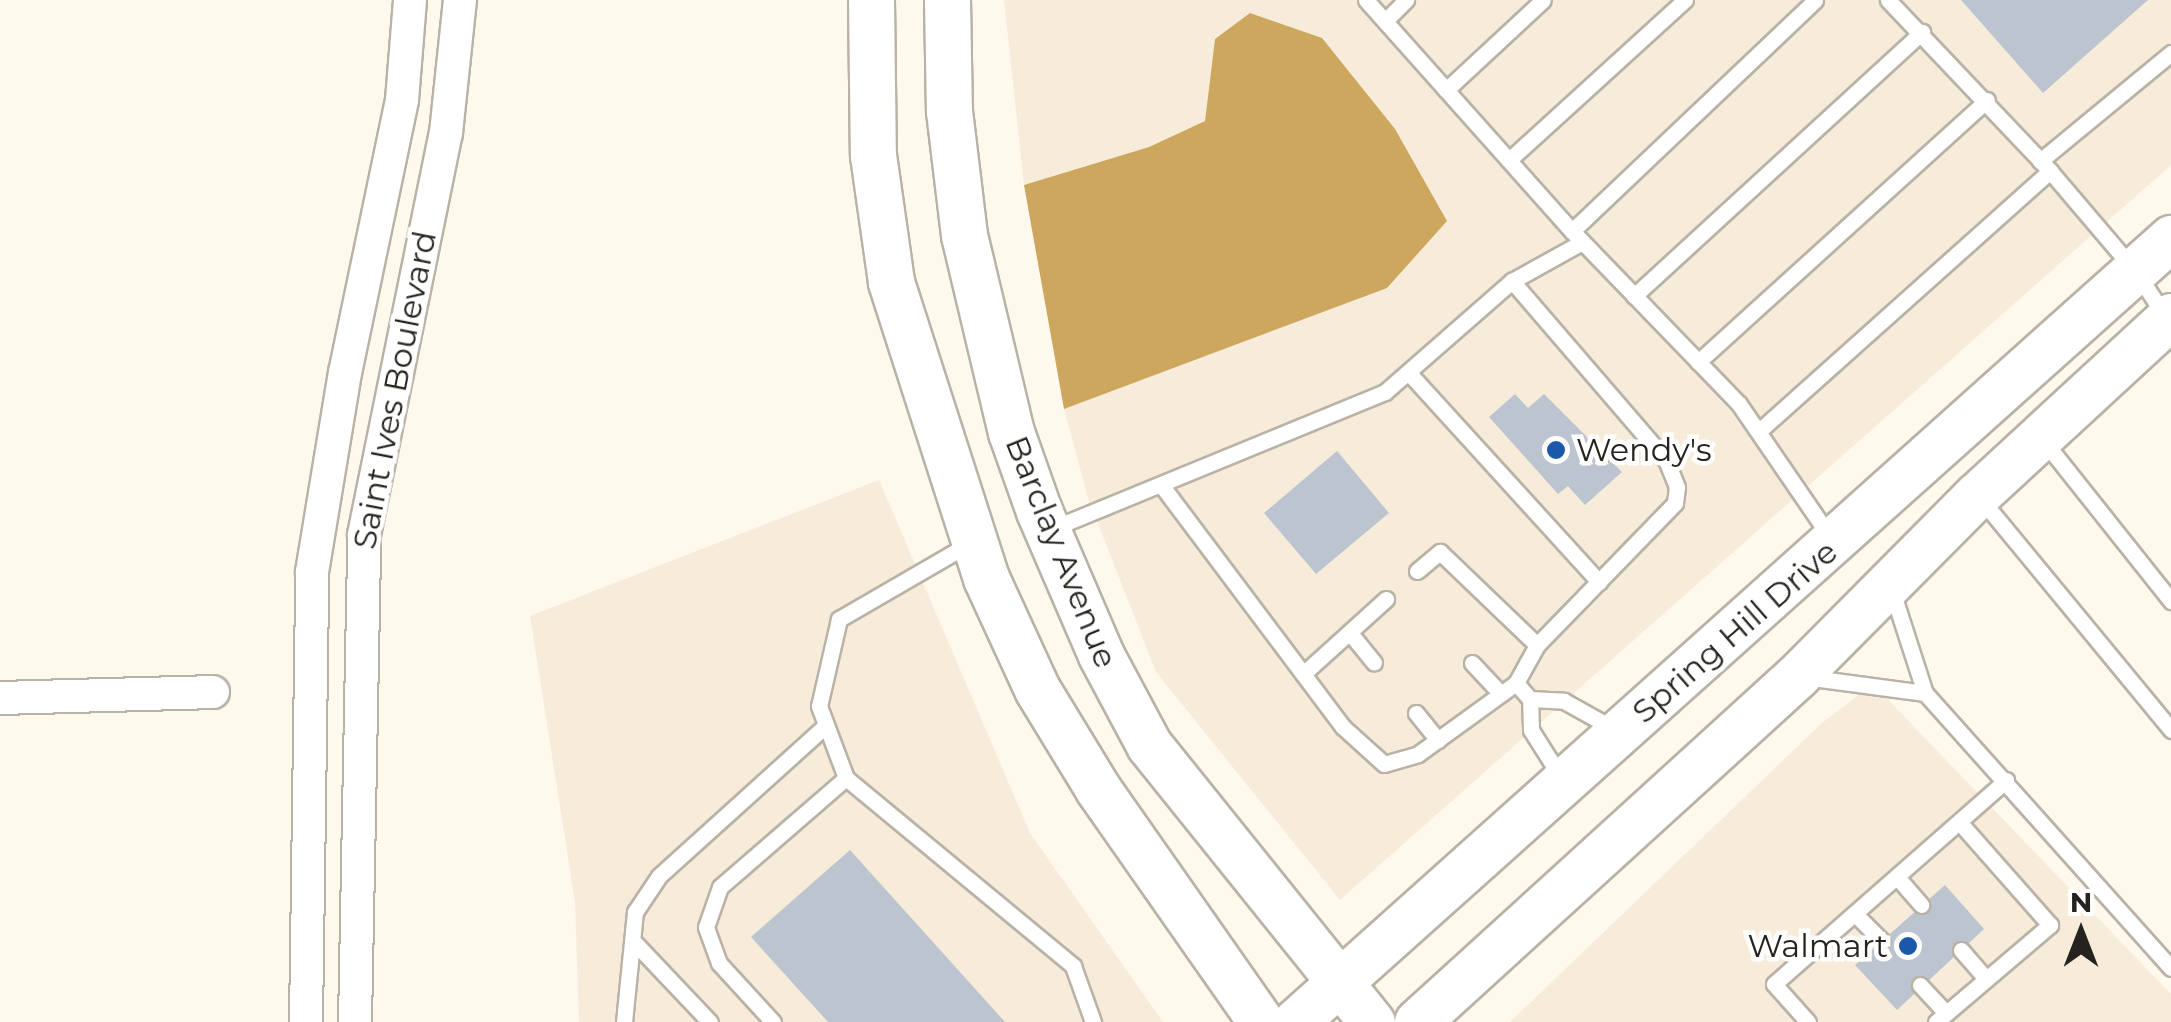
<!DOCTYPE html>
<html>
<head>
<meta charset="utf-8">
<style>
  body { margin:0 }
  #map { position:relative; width:2171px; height:1022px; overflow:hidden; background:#fff8ec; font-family:Montserrat,sans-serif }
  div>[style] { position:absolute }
  .built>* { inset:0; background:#f7ecd9 }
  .water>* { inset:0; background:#cca75d }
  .building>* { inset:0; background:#bcc4cf }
  .roads { filter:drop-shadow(2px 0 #b9b2a6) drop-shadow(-2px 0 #b9b2a6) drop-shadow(0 2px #b9b2a6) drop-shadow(0 -2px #b9b2a6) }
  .service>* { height:15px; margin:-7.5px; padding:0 7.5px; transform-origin:7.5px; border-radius:7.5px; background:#fff }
  .minor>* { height:32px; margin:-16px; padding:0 16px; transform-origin:16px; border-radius:16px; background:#fff }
  .secondary>* { height:45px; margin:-22.5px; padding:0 22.5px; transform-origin:22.5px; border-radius:22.5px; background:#fff }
  .dots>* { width:28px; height:28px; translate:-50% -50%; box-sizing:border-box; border:5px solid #fff; border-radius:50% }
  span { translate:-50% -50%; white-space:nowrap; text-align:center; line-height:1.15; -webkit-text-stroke:9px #fff; paint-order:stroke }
  .street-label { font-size:32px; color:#26231f }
  .poi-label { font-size:32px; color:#26231f }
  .left { translate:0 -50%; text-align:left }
  .right { translate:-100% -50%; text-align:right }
  .north { position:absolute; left:2031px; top:882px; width:100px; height:100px; -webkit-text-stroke:8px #fff; paint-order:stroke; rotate:0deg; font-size:28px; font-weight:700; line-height:40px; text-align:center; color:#26231f }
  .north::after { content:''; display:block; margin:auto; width:35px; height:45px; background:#26231f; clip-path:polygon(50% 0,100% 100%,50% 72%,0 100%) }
</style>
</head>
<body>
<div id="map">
  <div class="built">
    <i style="clip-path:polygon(1004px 0,2171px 0,2171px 165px,1340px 900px,1156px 672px,1088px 498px,1064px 409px,1254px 336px,1215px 39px,1205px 121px,1149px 147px,1024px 185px)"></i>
    <i style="clip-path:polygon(879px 480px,1030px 833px,1163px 1022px,579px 1022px,575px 902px,530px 616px)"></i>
    <i style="clip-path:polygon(1873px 684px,2171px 994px,2171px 1022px,1510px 1022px,1822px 723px)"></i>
  </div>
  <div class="water">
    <i style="clip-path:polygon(1250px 13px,1322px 38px,1395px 129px,1447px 221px,1387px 288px,1064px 409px,1024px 185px,1149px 147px,1205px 121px,1215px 39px)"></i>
  </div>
  <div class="building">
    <i style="clip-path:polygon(1961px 0,2148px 0,2043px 93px)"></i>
    <i style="clip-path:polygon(1515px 394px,1528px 408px,1544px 394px,1622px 472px,1585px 505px,1568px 486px,1558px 494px,1489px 417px)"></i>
    <i style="clip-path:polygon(1337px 451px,1389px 513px,1316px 574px,1264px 513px)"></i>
    <i style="clip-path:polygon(850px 850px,1005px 1022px,828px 1022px,751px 937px)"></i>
    <i style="clip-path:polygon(1945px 885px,1984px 929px,1897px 1010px,1855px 965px)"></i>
  </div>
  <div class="roads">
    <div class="service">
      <i style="left:1366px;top:0;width:310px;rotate:48.3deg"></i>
      <i style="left:1572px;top:231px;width:240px;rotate:46deg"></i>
      <i style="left:1739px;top:404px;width:161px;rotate:55.6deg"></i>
      <i style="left:1888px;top:0;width:236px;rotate:46.5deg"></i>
      <i style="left:2050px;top:171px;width:133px;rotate:49.6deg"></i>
      <i style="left:2136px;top:272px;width:53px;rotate:56.6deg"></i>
      <i style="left:1385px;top:21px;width:30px;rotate:-45deg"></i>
      <i style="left:1446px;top:90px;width:132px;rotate:-42.9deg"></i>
      <i style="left:1509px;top:160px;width:238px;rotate:-42.3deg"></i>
      <i style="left:2040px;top:161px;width:170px;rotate:-39.5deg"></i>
      <i style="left:1572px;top:231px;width:335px;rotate:-43.5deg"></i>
      <i style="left:1634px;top:296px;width:391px;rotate:-42.5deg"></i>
      <i style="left:1698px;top:362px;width:390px;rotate:-42.2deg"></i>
      <i style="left:1408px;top:372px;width:284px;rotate:47.7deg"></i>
      <i style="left:1759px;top:431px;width:390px;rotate:-41.8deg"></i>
      <i style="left:2043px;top:440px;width:206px;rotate:51.5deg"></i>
      <i style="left:1162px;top:486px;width:301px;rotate:53.1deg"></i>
      <i style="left:1343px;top:727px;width:55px;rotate:42.1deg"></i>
      <i style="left:1384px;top:764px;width:35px;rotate:-16deg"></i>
      <i style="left:1418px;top:754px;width:121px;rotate:-35.9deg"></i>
      <i style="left:1516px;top:683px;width:43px;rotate:-61.1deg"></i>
      <i style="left:1537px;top:645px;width:198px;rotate:-45.8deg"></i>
      <i style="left:1675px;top:503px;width:16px;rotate:-83deg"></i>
      <i style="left:1677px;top:487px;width:29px;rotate:-112deg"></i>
      <i style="left:1666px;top:460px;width:236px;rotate:-130.7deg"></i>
      <i style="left:1980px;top:498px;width:301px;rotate:50.5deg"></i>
      <i style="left:1051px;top:529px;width:361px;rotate:-22.3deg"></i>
      <i style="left:1385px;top:392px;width:169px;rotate:-41.2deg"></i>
      <i style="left:1512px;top:281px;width:80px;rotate:-29.1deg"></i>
      <i style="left:972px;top:542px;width:154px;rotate:149.9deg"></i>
      <i style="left:839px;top:619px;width:89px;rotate:102.9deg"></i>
      <i style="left:819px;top:706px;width:77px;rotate:69.4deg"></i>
      <i style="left:846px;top:778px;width:295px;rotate:39.6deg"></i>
      <i style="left:1073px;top:966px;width:59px;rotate:70.3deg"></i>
      <i style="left:1417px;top:571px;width:30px;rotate:-40deg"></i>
      <i style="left:1440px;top:552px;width:134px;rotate:43.8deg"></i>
      <i style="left:1892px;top:591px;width:107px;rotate:72.1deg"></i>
      <i style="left:1925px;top:693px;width:369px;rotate:48.2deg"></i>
      <i style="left:1350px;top:633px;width:38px;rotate:51deg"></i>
      <i style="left:1472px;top:663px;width:42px;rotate:46.9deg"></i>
      <i style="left:1303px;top:674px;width:112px;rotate:-42.1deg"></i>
      <i style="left:1805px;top:677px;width:121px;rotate:7.6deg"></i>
      <i style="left:1516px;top:683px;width:21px;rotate:49deg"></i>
      <i style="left:1530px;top:699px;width:31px;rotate:88deg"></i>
      <i style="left:1531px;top:730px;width:58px;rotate:57.7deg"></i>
      <i style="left:1530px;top:699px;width:34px;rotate:3deg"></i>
      <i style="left:1564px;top:701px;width:57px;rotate:29.2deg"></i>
      <i style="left:1416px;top:713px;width:35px;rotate:51deg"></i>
      <i style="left:1897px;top:877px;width:37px;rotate:49deg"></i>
      <i style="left:1855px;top:914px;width:38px;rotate:45deg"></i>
      <i style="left:634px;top:942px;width:110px;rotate:46.5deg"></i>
      <i style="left:1961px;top:950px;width:38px;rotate:49deg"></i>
      <i style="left:1920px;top:985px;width:38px;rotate:47deg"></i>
      <i style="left:624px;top:1022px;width:111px;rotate:-84.3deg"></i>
      <i style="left:635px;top:912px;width:43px;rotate:-56.3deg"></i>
      <i style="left:659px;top:876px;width:224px;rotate:-42.1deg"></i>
      <i style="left:773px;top:1022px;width:80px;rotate:-132.5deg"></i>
      <i style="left:719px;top:963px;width:38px;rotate:-110deg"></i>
      <i style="left:706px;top:927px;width:42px;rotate:-70.7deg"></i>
      <i style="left:720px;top:887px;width:167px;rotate:-40.9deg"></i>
      <i style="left:1808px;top:1022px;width:51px;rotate:-131.8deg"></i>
      <i style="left:1774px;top:984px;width:309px;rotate:-41.3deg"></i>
      <i style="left:1936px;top:1022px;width:150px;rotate:-40.4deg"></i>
      <i style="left:2050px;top:925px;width:136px;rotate:-131.4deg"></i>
    </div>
    <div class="minor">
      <i style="left:0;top:698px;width:213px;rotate:-1.6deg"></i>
      <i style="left:306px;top:1022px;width:450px;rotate:-89.2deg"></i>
      <i style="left:312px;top:572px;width:202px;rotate:-80.6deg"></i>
      <i style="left:345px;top:373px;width:279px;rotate:-78.2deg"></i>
      <i style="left:402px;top:100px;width:100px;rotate:-85.4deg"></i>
      <i style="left:355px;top:1022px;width:487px;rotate:-88.9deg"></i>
      <i style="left:364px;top:535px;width:410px;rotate:-78.5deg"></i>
      <i style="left:446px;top:133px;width:134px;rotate:-84deg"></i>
    </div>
    <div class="secondary">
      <i style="left:871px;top:0;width:155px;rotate:89.3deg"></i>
      <i style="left:873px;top:155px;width:128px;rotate:81.9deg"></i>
      <i style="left:891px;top:282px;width:311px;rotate:72.2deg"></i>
      <i style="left:986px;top:578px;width:122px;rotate:65.3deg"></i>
      <i style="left:1037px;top:689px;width:117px;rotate:58.6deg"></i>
      <i style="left:1098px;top:789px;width:284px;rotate:55deg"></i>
      <i style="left:947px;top:0;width:111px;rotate:89deg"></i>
      <i style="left:949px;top:111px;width:125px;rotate:83.1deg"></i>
      <i style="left:964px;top:235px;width:203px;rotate:76.6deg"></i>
      <i style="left:1011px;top:432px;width:84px;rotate:70.5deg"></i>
      <i style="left:1039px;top:511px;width:157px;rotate:66.7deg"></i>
      <i style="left:1101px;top:655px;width:102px;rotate:61.9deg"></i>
      <i style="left:1149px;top:745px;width:356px;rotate:51.2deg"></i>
      <i style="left:1295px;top:1022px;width:1176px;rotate:-41.83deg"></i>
      <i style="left:1417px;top:1022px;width:514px;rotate:-42.32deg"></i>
      <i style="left:1797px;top:676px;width:255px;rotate:-45.2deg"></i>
      <i style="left:1977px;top:495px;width:264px;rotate:-42.7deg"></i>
    </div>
  </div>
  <div class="dots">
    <i style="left:1556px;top:450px;background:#1c58a9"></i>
    <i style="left:1908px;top:946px;background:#1c58a9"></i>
  </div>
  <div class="street-label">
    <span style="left:395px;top:390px;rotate:-79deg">Saint Ives Boulevard</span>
    <span style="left:1061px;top:552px;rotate:68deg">Barclay Avenue</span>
    <span style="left:1735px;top:632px;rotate:-41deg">Spring Hill Drive</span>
  </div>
  <div class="poi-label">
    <span class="left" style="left:1576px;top:450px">Wendy's</span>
    <span class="right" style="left:1888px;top:946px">Walmart</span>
  </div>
  <div class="north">N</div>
</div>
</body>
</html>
